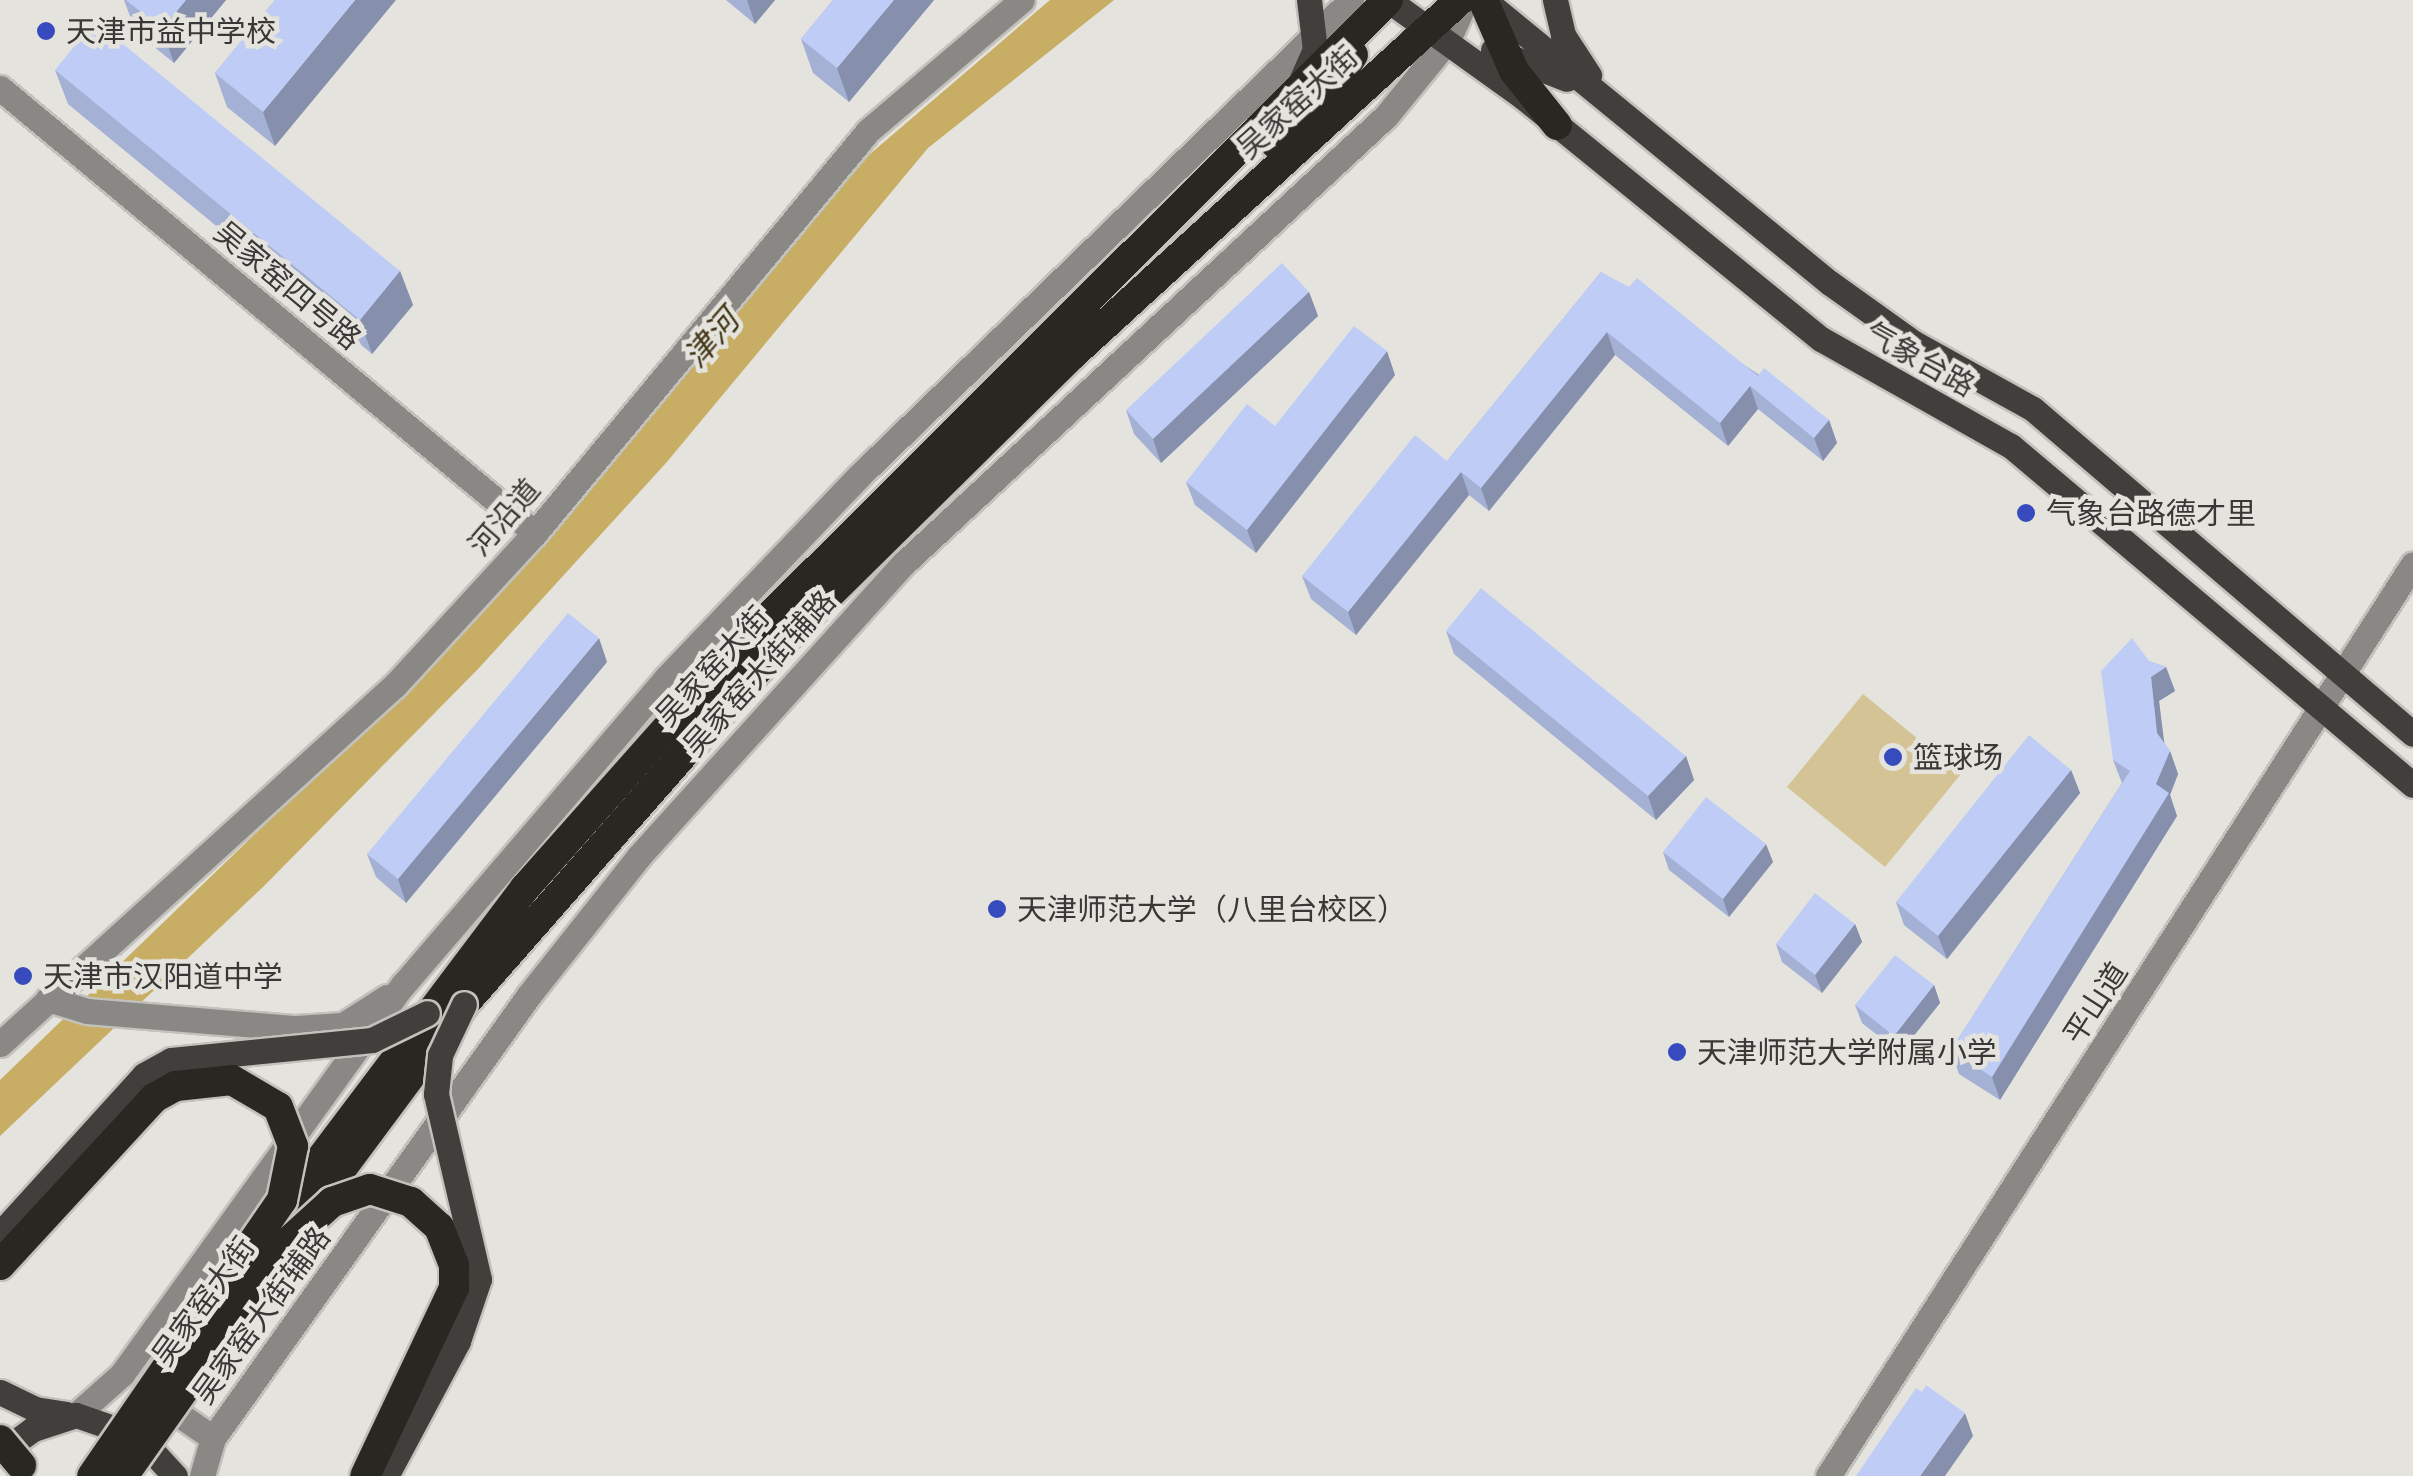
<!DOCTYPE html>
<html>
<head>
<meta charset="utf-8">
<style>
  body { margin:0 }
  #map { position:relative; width:2413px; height:1476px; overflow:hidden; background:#e5e3dd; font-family:Ubuntu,"Noto Sans SC",sans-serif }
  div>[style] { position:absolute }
  .green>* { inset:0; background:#d4c495 }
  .water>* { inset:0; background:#c7ae64 }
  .roads { filter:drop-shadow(2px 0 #c3c1bc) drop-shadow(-2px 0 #c3c1bc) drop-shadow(0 2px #c3c1bc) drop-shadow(0 -2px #c3c1bc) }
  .minor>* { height:25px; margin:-12.5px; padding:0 12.5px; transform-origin:12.5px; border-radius:12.5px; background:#898885 }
  .major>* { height:25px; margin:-12.5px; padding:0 12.5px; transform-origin:12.5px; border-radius:12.5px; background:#403f3b }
  .highway>* { height:30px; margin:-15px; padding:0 15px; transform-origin:15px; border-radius:15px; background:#282722 }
  .bridges { filter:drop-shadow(2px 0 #c3c1bc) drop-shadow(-2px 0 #c3c1bc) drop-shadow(0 2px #c3c1bc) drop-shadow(0 -2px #c3c1bc) }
  .major-bridge>* { height:25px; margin:-12.5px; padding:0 12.5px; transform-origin:12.5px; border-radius:12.5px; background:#403f3b }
  .highway-bridge>* { height:30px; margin:-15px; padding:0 15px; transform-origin:15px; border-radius:15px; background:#282722 }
  .wall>* { inset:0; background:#a4b0d4 }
  .shaded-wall>* { inset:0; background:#8690ac }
  .building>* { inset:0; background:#bfcdf6 }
  .dots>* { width:28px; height:28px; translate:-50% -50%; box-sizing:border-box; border:5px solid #e5e3dd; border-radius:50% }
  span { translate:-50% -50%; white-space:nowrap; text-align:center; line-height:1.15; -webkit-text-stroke:9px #e5e3dd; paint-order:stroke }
  .poi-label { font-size:30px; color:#393836 }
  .left { translate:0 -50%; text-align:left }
  .street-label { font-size:30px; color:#393836 }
  .water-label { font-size:32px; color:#413615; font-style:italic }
</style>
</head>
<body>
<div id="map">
  <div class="green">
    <i style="clip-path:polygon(1863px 694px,1961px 774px,1885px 867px,1787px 787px)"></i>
  </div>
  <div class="water">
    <i style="clip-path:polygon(1050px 0,1114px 0,928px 148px,666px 463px,479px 668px,264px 886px,0 1136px,0 1080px,452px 644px,870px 154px)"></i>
  </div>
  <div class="roads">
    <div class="minor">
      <i style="left:0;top:88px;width:696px;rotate:39.75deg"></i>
      <i style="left:48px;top:999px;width:41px;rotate:17.1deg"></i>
      <i style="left:87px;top:1011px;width:210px;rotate:4.7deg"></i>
      <i style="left:296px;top:1028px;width:47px;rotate:-3.7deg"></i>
      <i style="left:343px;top:1025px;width:52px;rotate:-32.5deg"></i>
      <i style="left:0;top:1044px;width:534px;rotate:-42.27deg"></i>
      <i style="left:395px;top:685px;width:207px;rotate:-47.4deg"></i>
      <i style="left:535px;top:533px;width:522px;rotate:-50.36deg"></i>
      <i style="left:868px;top:131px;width:202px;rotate:-40.4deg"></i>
      <i style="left:155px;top:1398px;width:70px;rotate:34.6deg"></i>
      <i style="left:76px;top:1415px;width:62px;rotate:-41.7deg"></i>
      <i style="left:122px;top:1374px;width:480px;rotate:-54.2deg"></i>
      <i style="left:403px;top:985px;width:404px;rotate:-49.4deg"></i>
      <i style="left:666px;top:678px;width:279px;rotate:-46.3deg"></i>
      <i style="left:859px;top:476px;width:685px;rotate:-44.05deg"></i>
      <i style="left:202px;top:1476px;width:40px;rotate:-74deg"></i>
      <i style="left:213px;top:1438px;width:544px;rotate:-54.5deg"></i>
      <i style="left:529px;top:995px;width:177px;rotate:-51.6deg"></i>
      <i style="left:639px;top:856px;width:394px;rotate:-47.9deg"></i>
      <i style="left:903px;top:564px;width:659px;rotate:-42.85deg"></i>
      <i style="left:1386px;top:116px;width:98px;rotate:-50.8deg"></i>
      <i style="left:1448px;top:40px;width:44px;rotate:-65.8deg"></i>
      <i style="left:1828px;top:1476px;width:1083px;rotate:-57.32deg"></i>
    </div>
    <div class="major">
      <i style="left:1388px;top:0;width:166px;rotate:35.7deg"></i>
      <i style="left:1523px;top:97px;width:384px;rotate:39.1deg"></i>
      <i style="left:1821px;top:339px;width:218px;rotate:29.4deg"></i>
      <i style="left:2011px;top:446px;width:526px;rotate:40.14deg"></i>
      <i style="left:1484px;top:0;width:447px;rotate:39.3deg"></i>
      <i style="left:1830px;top:283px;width:103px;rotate:35.5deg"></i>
      <i style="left:1914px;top:343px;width:136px;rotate:29deg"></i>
      <i style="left:2033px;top:409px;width:500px;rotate:40.54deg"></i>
      <i style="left:1555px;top:0;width:36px;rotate:77deg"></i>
      <i style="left:1563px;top:35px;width:48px;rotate:57deg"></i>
      <i style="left:1493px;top:50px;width:79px;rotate:21.4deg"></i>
      <i style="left:1300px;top:83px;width:36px;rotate:-66deg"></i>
      <i style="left:1315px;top:50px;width:50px;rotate:-96.8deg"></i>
      <i style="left:0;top:1392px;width:39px;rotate:26deg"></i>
      <i style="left:35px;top:1409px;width:31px;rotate:9deg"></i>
      <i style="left:0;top:1453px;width:41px;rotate:-36deg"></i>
      <i style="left:33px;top:1429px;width:45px;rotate:-18deg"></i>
      <i style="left:76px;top:1415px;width:67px;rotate:19.2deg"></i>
      <i style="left:139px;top:1437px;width:53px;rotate:47.3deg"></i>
    </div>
    <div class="highway">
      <i style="left:1483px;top:0;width:77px;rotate:66.4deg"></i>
      <i style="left:1514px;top:71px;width:69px;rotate:51.5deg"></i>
      <i style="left:1276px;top:144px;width:86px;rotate:-45.9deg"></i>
      <i style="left:1336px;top:82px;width:32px;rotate:-58deg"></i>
      <i style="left:277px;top:1217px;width:412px;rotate:-53deg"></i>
      <i style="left:525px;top:888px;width:324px;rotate:-48.4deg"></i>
      <i style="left:740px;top:646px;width:915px;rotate:-44.91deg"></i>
      <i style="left:305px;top:1218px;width:267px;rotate:-53.4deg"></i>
      <i style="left:464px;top:1004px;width:497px;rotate:-48.7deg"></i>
      <i style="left:792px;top:631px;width:393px;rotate:-44.6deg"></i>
      <i style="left:1072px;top:355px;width:526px;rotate:-42.46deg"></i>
    </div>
  </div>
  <div class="bridges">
    <div class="major-bridge">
      <i style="left:0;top:1234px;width:215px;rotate:-47.8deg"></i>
      <i style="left:144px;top:1075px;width:31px;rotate:-29deg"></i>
      <i style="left:171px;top:1060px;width:202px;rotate:-5.7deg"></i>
      <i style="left:372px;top:1040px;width:61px;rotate:-26.1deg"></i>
      <i style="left:386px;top:1476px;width:153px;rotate:-61.9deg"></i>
      <i style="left:458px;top:1341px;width:65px;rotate:-71.3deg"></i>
      <i style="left:479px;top:1279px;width:190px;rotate:-103.1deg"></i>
      <i style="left:436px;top:1094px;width:39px;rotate:-84deg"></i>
      <i style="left:440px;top:1055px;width:56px;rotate:-64.8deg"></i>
    </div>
    <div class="highway-bridge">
      <i style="left:0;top:1265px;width:227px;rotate:-47.3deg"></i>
      <i style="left:154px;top:1098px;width:25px;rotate:-29deg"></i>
      <i style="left:176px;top:1086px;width:56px;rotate:-6.1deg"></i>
      <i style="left:232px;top:1080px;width:53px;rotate:30.4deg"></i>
      <i style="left:278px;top:1107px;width:42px;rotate:69deg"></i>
      <i style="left:293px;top:1146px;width:55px;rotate:101.5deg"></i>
      <i style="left:282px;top:1200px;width:335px;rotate:124.5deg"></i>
      <i style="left:0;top:1440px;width:33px;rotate:50deg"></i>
      <i style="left:123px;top:1476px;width:288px;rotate:-54.8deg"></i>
      <i style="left:289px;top:1241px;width:58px;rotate:-42.2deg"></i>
      <i style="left:332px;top:1202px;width:40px;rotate:-18.9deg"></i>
      <i style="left:370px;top:1189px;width:43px;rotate:17.6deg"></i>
      <i style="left:411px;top:1202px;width:38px;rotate:42deg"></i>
      <i style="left:439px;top:1227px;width:41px;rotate:68.5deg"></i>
      <i style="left:454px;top:1265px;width:23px;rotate:90deg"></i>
      <i style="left:454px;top:1288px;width:208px;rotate:115.3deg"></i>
    </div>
  </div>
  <div class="wall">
    <i style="clip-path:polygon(124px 0,226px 0,174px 63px,136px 32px)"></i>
    <i style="clip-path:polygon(275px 0,275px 146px,227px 107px,215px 73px)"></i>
    <i style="clip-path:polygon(726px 0,775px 0,755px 24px)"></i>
    <i style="clip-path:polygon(833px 0,934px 0,849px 102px,813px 73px,801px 39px)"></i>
    <i style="clip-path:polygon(55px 70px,400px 271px,413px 305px,372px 354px,68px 104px)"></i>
    <i style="clip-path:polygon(1601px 272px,1829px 420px,1837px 443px,1823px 461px,1758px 409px,1728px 446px,1615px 355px,1489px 511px,1469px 495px,1356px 635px,1311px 599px,1302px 576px,1447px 461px)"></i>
    <i style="clip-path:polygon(1309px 292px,1318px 316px,1161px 463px,1134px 434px,1126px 410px)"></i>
    <i style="clip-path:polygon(1395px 375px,1256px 553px,1195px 505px,1186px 482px,1275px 426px)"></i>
    <i style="clip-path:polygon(1446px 631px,1686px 756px,1694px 780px,1656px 820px,1454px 654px)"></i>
    <i style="clip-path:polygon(2149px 661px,2166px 667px,2175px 691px,2159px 701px,2164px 743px,2170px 751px,2178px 774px,2170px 795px,2177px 816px,2000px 1100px,1959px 1074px,1951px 1050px,2122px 783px,2113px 760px)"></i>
    <i style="clip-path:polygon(607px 662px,406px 903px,376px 877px,367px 854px)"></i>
    <i style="clip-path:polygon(2071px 770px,2080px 793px,1947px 959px,1904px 925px,1896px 902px)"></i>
    <i style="clip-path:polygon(1663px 852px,1773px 862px,1729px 917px,1669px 870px)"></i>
    <i style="clip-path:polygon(1855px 924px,1862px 942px,1822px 993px,1782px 962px,1776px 944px)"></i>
    <i style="clip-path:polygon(1934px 985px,1940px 1003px,1900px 1053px,1862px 1023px,1855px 1005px)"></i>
  </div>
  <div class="shaded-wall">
    <i style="clip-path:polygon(186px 0,226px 0,174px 63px,162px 29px)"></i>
    <i style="clip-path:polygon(355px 0,396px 0,275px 146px,263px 112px)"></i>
    <i style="clip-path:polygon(747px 0,775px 0,755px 24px)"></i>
    <i style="clip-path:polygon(894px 0,934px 0,849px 102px,837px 68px)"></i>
    <i style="clip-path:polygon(400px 271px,413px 305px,372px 354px,360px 320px)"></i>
    <i style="clip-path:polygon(1309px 292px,1318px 316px,1161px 463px,1153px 439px)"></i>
    <i style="clip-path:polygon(1607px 332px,1615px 355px,1489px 511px,1481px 488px)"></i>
    <i style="clip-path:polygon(1387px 351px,1395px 375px,1256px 553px,1247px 530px)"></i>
    <i style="clip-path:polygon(1750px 386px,1758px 409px,1728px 446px,1720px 423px)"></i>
    <i style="clip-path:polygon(1829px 420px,1837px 443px,1823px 461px,1814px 438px)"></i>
    <i style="clip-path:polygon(1461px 472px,1469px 495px,1356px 635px,1348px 612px)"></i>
    <i style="clip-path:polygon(599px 638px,607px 662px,406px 903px,398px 879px)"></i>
    <i style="clip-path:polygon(2166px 667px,2175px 691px,2159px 701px,2166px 757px,2157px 733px,2151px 677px)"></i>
    <i style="clip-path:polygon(2170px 751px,2178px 774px,2170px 795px,2177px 816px,2000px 1100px,1992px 1077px)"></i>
    <i style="clip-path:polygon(1686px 756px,1694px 780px,1656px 820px,1648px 796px)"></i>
    <i style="clip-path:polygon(2071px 770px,2080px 793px,1947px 959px,1938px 936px)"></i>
    <i style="clip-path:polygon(1766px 844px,1773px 862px,1729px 917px,1723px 899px)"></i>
    <i style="clip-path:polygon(1855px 924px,1862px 942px,1822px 993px,1815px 975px)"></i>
    <i style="clip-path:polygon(1934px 985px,1940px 1003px,1900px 1053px,1894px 1036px)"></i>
    <i style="clip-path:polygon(1965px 1413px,1973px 1436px,1945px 1476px,1920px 1476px)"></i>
  </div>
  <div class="building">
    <i style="clip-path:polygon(126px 0,186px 0,162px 29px)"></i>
    <i style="clip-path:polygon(275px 0,355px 0,263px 112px,215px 73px)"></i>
    <i style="clip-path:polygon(833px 0,894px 0,837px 68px,801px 39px)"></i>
    <i style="clip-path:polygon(95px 21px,400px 271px,360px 320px,55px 70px)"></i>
    <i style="clip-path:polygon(1282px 263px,1309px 292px,1153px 439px,1126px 410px)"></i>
    <i style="clip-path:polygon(1601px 272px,1629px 287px,1637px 278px,1758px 376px,1764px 368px,1829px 420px,1814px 438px,1750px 386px,1720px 423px,1607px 332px,1481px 488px,1461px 472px,1348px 612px,1302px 576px,1415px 435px,1447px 461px)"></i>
    <i style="clip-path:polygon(1354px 326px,1387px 351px,1247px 530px,1186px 482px,1247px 404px,1275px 426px)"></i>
    <i style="clip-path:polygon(1481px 588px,1686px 756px,1648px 796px,1446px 631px)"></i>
    <i style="clip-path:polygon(568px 613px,599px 638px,398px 879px,367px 854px)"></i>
    <i style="clip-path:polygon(2132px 638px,2149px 661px,2166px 667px,2151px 677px,2157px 733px,2170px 751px,2156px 784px,2169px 793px,1992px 1077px,1951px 1050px,2130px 771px,2113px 760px,2101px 671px)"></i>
    <i style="clip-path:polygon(2029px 735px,2071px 770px,1938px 936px,1896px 902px)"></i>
    <i style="clip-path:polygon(1706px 797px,1766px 844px,1723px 899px,1663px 852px)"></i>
    <i style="clip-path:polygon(1815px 893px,1855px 924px,1815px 975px,1776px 944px)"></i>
    <i style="clip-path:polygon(1895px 955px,1934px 985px,1894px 1036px,1855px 1005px)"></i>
    <i style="clip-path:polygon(1926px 1385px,1965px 1413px,1920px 1476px,1856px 1476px,1916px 1388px,1922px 1392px)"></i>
  </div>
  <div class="dots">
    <i style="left:46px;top:31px;background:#384bbe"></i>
    <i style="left:2026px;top:513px;background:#384bbe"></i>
    <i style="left:1893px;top:757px;background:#384bbe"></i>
    <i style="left:997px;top:909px;background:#384bbe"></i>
    <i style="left:23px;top:976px;background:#384bbe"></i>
    <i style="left:1677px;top:1052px;background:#384bbe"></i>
  </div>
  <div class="poi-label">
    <span class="left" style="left:66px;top:31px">天津市益中学校</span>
    <span class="left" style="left:2046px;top:513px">气象台路德才里</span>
    <span class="left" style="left:1913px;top:757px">篮球场</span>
    <span class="left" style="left:1017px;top:909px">天津师范大学（八里台校区）</span>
    <span class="left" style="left:43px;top:976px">天津市汉阳道中学</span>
    <span class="left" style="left:1697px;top:1052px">天津师范大学附属小学</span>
  </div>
  <div class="street-label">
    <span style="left:1297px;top:102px;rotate:-42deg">吴家窑大街</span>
    <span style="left:288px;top:285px;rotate:40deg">吴家窑四号路</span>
    <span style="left:1920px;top:359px;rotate:29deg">气象台路</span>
    <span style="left:504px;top:517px;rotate:-49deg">河沿道</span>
    <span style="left:712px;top:666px;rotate:-47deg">吴家窑大街</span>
    <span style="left:759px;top:673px;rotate:-48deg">吴家窑大街辅路</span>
    <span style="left:2095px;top:1003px;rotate:-57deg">平山道</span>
    <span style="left:203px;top:1301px;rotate:-54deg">吴家窑大街</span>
    <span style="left:261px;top:1315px;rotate:-54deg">吴家窑大街辅路</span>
  </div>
  <div class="water-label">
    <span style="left:711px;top:338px;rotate:-49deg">津河</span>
  </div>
</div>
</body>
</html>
